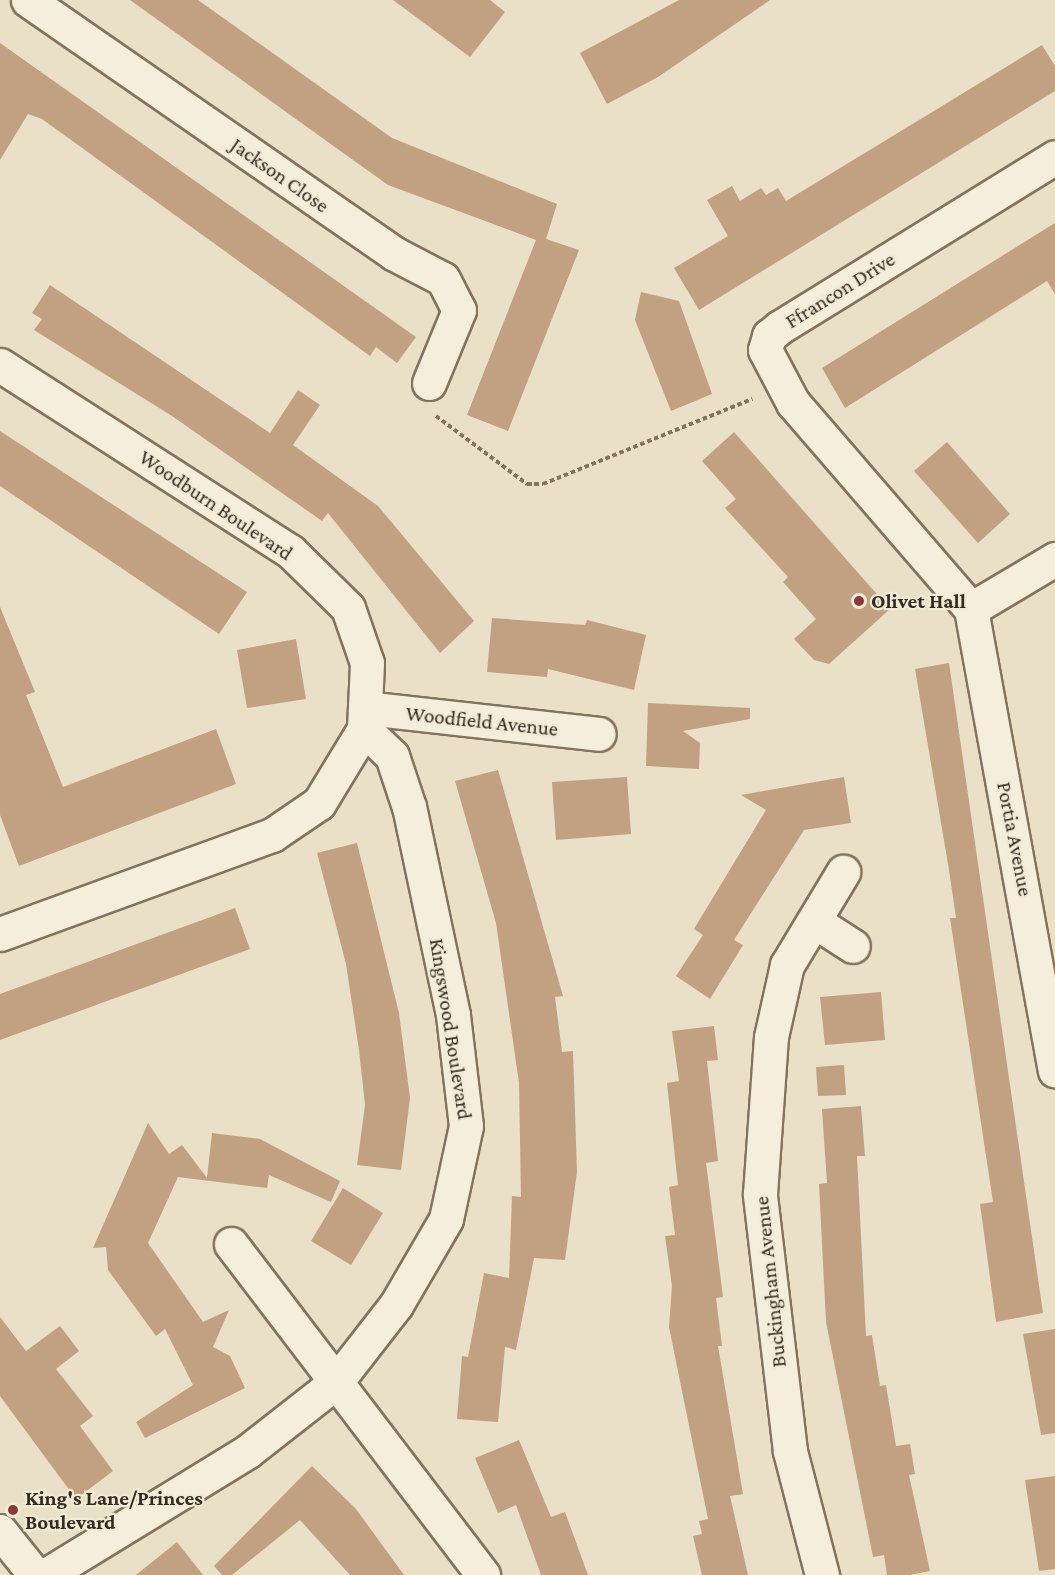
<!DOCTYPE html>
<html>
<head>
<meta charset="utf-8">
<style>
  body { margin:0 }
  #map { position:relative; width:1055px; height:1575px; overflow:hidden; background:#e9e0c7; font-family:"Crimson Pro",serif }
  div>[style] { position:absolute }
  .building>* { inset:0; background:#c2a082 }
  .path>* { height:4px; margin-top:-2px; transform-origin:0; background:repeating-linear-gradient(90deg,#82735f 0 4.5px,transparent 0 7.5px) }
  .roads { filter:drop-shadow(2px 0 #82735f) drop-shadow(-2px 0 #82735f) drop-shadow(0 2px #82735f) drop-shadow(0 -2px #82735f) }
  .street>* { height:33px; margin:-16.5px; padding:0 16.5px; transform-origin:16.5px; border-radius:16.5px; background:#f5eeda }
  .secondary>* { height:33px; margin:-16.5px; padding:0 16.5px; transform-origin:16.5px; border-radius:16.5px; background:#f5eeda }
  .dots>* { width:16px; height:16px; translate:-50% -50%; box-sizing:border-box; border:3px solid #f1ebd6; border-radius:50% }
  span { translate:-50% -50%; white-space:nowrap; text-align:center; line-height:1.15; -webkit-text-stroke:4.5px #f1ebd6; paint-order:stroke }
  .street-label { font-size:21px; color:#352b21 }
  .poi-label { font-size:21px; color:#352b21; font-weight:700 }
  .left { translate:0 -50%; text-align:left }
</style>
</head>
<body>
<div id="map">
  <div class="building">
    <i style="clip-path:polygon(130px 0,198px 0,392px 138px,557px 204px,546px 239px,579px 250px,508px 431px,467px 415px,536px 240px,388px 185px)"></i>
    <i style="clip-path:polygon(393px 0,490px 0,505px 12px,470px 57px)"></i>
    <i style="clip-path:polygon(679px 0,770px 0,658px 77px,607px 104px,580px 53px)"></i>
    <i style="clip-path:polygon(0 43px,416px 337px,397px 363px,376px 347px,370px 356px,42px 119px,28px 114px,0 160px)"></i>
    <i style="clip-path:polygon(1042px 45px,1055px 66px,1055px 91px,699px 310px,674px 268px,728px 236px,707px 200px,732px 186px,740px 201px,761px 188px,766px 195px,778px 188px,786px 201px)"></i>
    <i style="clip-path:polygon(1055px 223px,1055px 294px,1047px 281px,845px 408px,822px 368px)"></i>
    <i style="clip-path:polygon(50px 285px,270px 433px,298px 390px,320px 405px,293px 445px,378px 506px,474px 621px,440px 653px,328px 513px,322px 521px,172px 416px,34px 330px,42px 319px,32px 313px)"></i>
    <i style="clip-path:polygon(641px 292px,679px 301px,712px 394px,671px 411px,635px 320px)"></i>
    <i style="clip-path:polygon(0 431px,247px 592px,219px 634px,0 486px)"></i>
    <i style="clip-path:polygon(734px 432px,890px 609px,829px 664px,814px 660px,794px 639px,816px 619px,783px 582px,788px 577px,725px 508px,736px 499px,702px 461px)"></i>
    <i style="clip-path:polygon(947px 442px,1010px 514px,978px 543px,914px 471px)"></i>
    <i style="clip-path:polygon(0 607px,35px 692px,26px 695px,63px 787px,216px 729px,236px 784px,19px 866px,0 815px)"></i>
    <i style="clip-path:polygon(492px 618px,585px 625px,587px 620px,646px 635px,634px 690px,548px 669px,547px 677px,487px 672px)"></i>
    <i style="clip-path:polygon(296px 639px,306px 699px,247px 708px,237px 650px)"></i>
    <i style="clip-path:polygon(949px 663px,1043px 1313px,996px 1322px,980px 1204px,993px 1202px,950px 918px,956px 918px,949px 870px,915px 669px)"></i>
    <i style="clip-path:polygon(648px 703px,750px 708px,750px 719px,683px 731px,700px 743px,699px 769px,646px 766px)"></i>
    <i style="clip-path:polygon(498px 770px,563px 996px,555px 997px,562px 1052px,573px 1051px,577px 1172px,565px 1260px,534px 1258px,516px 1350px,505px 1347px,498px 1422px,457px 1419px,462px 1356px,468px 1357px,484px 1273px,509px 1278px,512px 1196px,521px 1197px,519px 1083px,496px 923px,455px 781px)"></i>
    <i style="clip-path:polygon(627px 777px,631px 834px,556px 840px,552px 782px)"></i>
    <i style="clip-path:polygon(844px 777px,851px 823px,804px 830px,734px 940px,743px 945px,710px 999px,676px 976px,703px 935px,694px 929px,766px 810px,741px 795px)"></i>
    <i style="clip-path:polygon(357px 843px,399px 1013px,410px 1098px,401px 1170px,357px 1165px,365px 1105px,359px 1050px,346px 964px,317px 853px)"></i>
    <i style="clip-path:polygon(235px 908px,250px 949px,0 1040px,0 994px)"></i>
    <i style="clip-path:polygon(881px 992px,885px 1040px,825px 1045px,820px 997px)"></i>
    <i style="clip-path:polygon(714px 1026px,718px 1060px,707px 1061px,718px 1161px,706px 1163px,723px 1297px,716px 1298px,722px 1346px,718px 1346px,743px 1494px,730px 1496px,748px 1575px,702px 1575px,693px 1536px,702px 1534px,699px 1521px,708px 1519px,669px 1327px,672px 1286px,665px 1236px,675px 1235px,669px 1187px,678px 1185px,667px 1083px,679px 1081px,672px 1031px)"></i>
    <i style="clip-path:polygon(844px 1065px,846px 1095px,818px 1096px,816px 1067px)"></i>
    <i style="clip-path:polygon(861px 1106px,865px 1156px,857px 1156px,866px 1336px,872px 1335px,880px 1386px,886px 1385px,896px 1446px,910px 1444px,915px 1474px,909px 1475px,930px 1571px,910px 1575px,887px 1575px,884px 1555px,873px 1557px,826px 1322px,819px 1184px,827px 1183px,822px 1109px)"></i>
    <i style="clip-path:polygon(148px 1123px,169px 1154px,182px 1145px,207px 1178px,212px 1133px,260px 1139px,340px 1181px,331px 1202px,269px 1175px,267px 1188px,178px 1177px,148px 1243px,203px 1322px,229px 1310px,213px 1347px,230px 1356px,245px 1388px,145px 1438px,136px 1422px,193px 1385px,165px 1329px,156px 1336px,108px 1270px,106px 1247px,93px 1248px)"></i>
    <i style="clip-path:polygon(343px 1188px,383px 1213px,351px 1265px,311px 1241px)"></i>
    <i style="clip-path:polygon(0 1317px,26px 1351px,60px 1326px,79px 1351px,56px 1369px,93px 1416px,80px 1426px,113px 1471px,76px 1499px,0 1396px)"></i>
    <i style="clip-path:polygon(1055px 1329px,1055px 1433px,1041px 1435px,1023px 1334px)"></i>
    <i style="clip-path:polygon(519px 1440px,551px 1517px,565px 1512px,588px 1575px,541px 1575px,516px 1505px,498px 1513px,475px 1458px)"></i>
    <i style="clip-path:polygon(312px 1466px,356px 1509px,404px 1575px,350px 1575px,300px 1520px,232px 1575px,222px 1575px,214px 1566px)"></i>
    <i style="clip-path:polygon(1055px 1476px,1055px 1569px,1039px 1571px,1025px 1480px)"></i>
    <i style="clip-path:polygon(177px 1542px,203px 1575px,136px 1575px)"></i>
  </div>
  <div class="path">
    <i style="left:436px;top:416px;width:114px;rotate:36.8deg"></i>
    <i style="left:527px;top:484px;width:16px"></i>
    <i style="left:543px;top:484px;width:226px;rotate:-22.1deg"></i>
  </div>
  <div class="roads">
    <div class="street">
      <i style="left:28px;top:0;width:444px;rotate:34.7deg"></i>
      <i style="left:393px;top:253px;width:56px;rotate:27.5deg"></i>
      <i style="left:443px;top:279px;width:35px;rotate:63deg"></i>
      <i style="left:459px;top:310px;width:79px;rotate:112.3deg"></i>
      <i style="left:0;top:365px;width:345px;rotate:32.7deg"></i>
      <i style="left:290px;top:551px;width:81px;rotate:44.5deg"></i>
      <i style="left:348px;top:608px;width:58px;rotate:70.9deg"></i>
      <i style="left:367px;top:663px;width:66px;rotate:92.6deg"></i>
      <i style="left:364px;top:729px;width:87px;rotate:121.3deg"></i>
      <i style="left:319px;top:803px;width:57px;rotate:145.8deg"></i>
      <i style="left:272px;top:835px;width:289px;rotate:160deg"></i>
      <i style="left:971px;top:609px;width:272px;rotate:-130.8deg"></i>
      <i style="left:793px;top:403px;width:60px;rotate:-117.8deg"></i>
      <i style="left:765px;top:350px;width:15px;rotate:-74deg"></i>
      <i style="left:769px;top:336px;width:14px;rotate:-39deg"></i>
      <i style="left:780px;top:327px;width:323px;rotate:-31.7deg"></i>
      <i style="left:971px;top:609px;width:469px;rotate:79.7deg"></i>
      <i style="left:971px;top:609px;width:98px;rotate:-30.8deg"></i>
      <i style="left:365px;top:708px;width:235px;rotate:6.3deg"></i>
      <i style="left:814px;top:921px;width:46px;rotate:32.7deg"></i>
      <i style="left:231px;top:1244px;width:416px;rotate:52.7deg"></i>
      <i style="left:46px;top:1575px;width:237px;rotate:-31.5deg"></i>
      <i style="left:248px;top:1451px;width:112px;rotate:-38.1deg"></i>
      <i style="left:336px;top:1382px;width:98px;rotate:-52.1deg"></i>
      <i style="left:396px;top:1305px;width:99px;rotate:-59.8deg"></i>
      <i style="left:446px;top:1219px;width:95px;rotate:-77.9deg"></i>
      <i style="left:466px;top:1126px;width:112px;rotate:-96.7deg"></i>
      <i style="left:453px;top:1015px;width:213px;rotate:-101.9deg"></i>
      <i style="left:409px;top:807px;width:54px;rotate:-108.4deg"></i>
      <i style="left:392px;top:756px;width:39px;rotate:-136deg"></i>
      <i style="left:822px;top:1575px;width:128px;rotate:-104.5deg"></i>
      <i style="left:790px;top:1451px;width:259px;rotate:-96.7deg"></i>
      <i style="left:760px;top:1194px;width:157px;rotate:-86deg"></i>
      <i style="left:771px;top:1037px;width:74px;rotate:-77.5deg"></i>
      <i style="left:787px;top:965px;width:109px;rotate:-58.9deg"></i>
    </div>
    <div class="secondary">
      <i style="left:0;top:1531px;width:56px;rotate:51.5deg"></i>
    </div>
  </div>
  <div class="dots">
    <i style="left:859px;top:601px;background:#8a3a36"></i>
    <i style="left:13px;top:1510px;background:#8a3a36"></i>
  </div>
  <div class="street-label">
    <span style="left:280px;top:175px;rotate:35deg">Jackson Close</span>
    <span style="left:840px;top:290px;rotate:-32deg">Ffrancon Drive</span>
    <span style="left:216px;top:505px;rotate:34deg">Woodburn Boulevard</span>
    <span style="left:482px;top:721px;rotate:6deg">Woodfield Avenue</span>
    <span style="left:1015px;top:839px;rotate:79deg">Portia Avenue</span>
    <span style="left:451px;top:1029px;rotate:81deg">Kingswood Boulevard</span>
    <span style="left:770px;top:1282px;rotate:-96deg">Buckingham Avenue</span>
  </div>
  <div class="poi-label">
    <span class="left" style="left:871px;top:601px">Olivet Hall</span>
    <span class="left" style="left:25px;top:1510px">King's Lane/Princes<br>Boulevard</span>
  </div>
</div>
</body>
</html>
